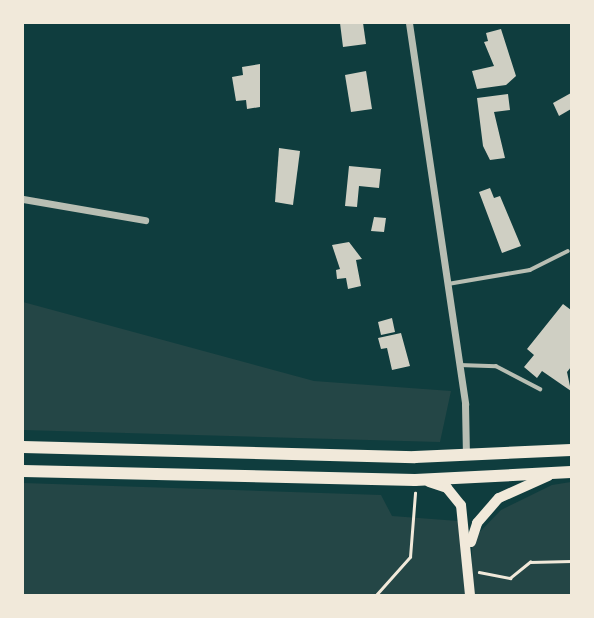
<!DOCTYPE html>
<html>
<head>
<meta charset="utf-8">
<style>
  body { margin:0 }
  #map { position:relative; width:594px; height:618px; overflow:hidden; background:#0f3d3e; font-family:Helvetica,sans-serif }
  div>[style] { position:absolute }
  .green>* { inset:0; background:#244646 }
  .building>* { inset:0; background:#cfcfc3 }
  .path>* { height:2.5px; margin:-1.25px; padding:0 1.25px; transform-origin:1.25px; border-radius:1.25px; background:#f1e9da }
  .service>* { height:3.5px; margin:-1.75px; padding:0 1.75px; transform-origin:1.75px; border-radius:1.75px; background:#b8beb3 }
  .minor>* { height:7px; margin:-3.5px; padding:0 3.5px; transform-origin:3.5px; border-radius:3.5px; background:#b8beb3 }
  .secondary>* { height:10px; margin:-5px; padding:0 5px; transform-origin:5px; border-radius:5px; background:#f1e9da }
  .trunk>* { height:12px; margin:-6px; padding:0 6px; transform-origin:6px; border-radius:6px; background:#f1e9da }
  span { translate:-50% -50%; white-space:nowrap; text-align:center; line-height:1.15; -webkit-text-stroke:5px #f1e9da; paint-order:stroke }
  .frame { position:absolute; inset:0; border:24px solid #f1e9da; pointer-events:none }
</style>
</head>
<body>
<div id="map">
  <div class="green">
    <i style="clip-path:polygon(23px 302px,314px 381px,451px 391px,440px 442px,23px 430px)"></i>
    <i style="clip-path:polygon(571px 482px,571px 595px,472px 595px,472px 540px,501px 510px,552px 485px)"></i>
    <i style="clip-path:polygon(23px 483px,381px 495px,392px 516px,458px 521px,470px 595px,23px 595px)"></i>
  </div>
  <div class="building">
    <i style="clip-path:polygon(340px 23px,363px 23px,366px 44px,343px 47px)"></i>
    <i style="clip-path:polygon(501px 29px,516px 76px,506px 85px,477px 89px,472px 71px,494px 66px,484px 42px,488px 41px,486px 33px)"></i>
    <i style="clip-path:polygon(260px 64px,260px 107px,247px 109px,246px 100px,236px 101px,232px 77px,243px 75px,242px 67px)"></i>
    <i style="clip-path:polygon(366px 71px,372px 109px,351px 112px,345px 75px)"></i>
    <i style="clip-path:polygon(571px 93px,571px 109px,559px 116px,553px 103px)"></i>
    <i style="clip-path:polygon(508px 94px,510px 110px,494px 112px,505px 158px,490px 160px,483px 146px,477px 98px)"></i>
    <i style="clip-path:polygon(279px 148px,300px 151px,293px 205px,275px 202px)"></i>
    <i style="clip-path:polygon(349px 166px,381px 169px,379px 188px,359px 186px,357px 207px,345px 206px)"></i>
    <i style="clip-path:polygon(490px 188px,494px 198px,500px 196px,521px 246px,502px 253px,479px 192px)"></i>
    <i style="clip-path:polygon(374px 217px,386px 218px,384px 232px,371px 231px)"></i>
    <i style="clip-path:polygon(349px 242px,362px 259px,356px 260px,361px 286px,348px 289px,346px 278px,337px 279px,336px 270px,340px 269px,332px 245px)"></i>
    <i style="clip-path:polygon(563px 304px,571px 310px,571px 367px,567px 372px,571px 391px,542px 371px,537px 378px,524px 367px,534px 355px,527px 349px)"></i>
    <i style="clip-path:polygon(392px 318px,395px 332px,381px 335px,378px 322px)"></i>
    <i style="clip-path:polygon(401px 333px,410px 366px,392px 370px,387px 348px,381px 349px,378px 338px)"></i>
  </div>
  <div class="path">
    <i style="left:479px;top:572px;width:32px;rotate:11deg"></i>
    <i style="left:510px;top:578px;width:26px;rotate:-39deg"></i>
    <i style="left:530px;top:562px;width:41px;rotate:-1.4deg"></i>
    <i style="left:376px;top:595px;width:51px;rotate:-48.2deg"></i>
    <i style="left:410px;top:557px;width:64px;rotate:-85.5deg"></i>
  </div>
  <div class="service">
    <i style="left:448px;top:284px;width:83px;rotate:-9.7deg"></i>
    <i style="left:530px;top:270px;width:42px;rotate:-26.6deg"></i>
    <i style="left:459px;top:365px;width:37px;rotate:2deg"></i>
    <i style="left:496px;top:366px;width:50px;rotate:27.6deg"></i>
  </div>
  <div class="minor">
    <i style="left:409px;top:23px;width:385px;rotate:81.6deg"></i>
    <i style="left:465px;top:404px;width:52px;rotate:88.9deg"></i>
    <i style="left:23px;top:199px;width:124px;rotate:9.8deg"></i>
  </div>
  <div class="secondary">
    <i style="left:429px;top:482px;width:19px;rotate:18deg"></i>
    <i style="left:447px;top:488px;width:22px;rotate:51deg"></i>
    <i style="left:461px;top:505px;width:90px;rotate:84.3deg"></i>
    <i style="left:471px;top:542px;width:20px;rotate:-72deg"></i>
    <i style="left:477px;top:523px;width:33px;rotate:-49deg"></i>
    <i style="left:499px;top:498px;width:54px;rotate:-24.2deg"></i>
  </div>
  <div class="trunk">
    <i style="left:23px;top:447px;width:392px;rotate:1.5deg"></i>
    <i style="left:415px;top:457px;width:156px;rotate:-2.6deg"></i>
    <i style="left:23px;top:471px;width:392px;rotate:1.3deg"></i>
    <i style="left:415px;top:480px;width:156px;rotate:-2.9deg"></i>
  </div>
  <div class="frame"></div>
</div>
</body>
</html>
